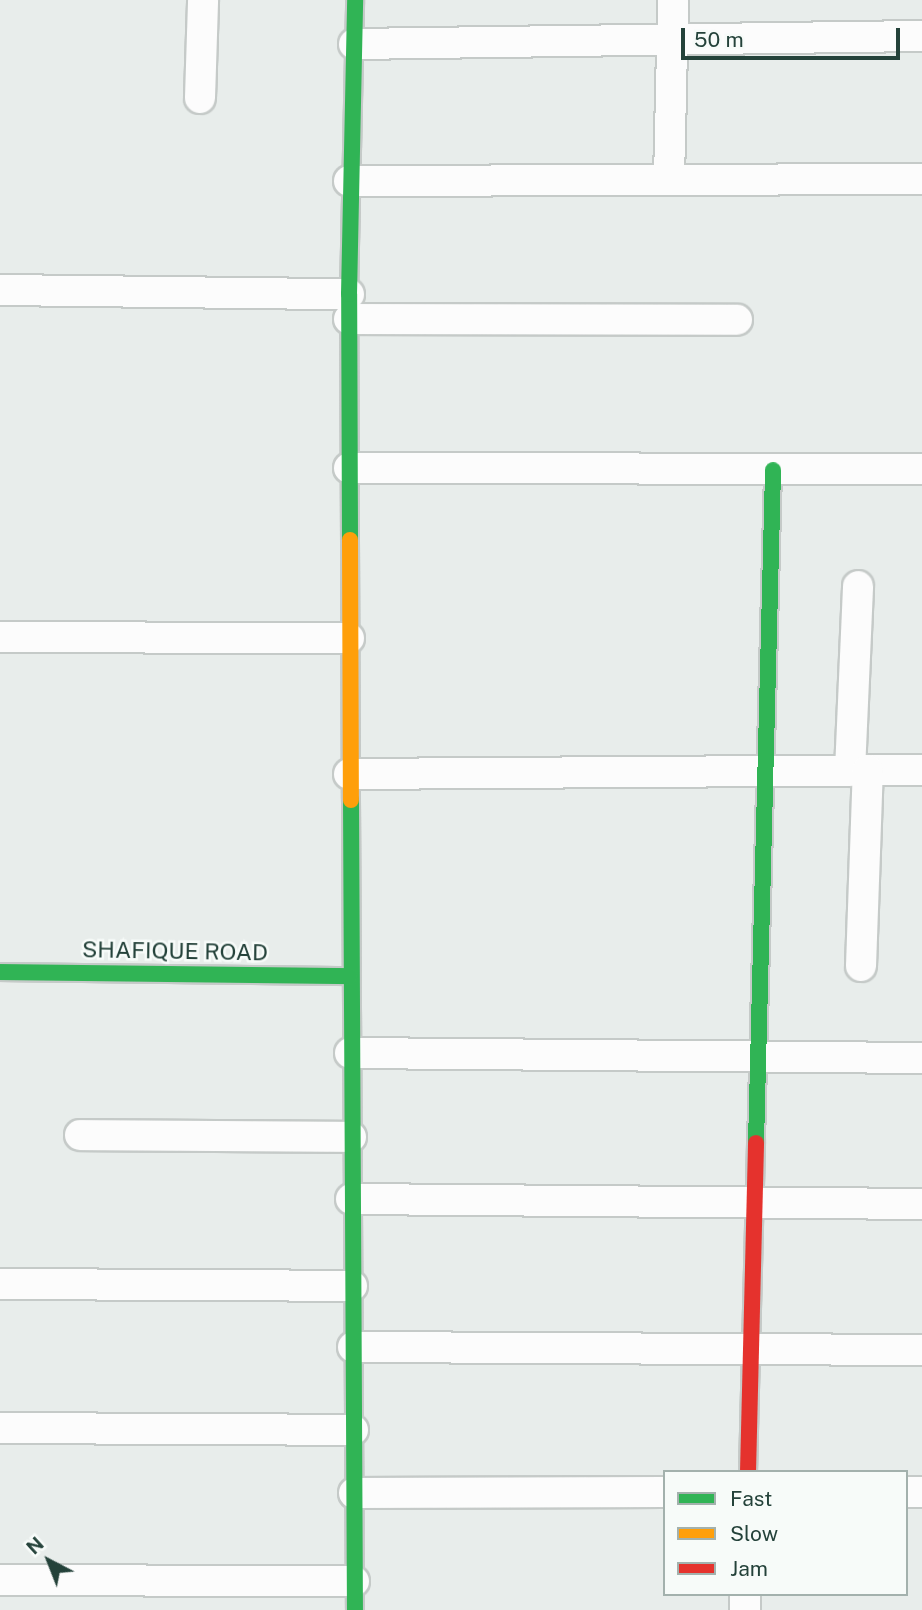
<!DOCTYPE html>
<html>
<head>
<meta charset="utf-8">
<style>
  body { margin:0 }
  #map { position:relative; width:922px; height:1610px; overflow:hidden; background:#e8edeb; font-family:"Public Sans",sans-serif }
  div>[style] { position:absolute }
  .roads { filter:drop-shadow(2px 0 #c5cac8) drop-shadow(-2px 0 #c5cac8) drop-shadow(0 2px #c5cac8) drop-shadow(0 -2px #c5cac8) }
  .street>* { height:30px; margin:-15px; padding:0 15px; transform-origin:15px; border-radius:15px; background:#fcfcfc }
  .fast>* { height:16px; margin:-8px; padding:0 8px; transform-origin:8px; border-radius:8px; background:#30b455 }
  .slow>* { height:16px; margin:-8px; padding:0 8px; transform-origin:8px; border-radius:8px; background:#ff9f0a }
  .jam>* { height:16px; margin:-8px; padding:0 8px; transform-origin:8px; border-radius:8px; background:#e5322d }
  span { translate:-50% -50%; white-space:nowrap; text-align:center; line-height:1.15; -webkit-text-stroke:5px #f7fbf9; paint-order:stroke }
  .street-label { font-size:23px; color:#24423a }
  .legend { position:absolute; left:663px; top:1470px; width:245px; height:126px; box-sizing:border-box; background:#f7fbf9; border:2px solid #a3b1ad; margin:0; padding:9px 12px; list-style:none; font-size:21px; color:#24423a }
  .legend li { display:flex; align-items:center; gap:14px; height:35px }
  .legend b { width:35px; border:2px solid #a3b1ad }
  .north { position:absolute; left:14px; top:1526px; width:70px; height:70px; -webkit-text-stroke:5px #f7fbf9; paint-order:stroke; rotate:318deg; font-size:19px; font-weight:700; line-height:28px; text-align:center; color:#24423a }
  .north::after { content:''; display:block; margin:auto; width:24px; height:32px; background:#24423a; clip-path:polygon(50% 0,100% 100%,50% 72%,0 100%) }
  .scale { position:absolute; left:681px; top:28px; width:219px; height:32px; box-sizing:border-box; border:4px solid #24423a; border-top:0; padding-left:9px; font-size:21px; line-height:24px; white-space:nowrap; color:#24423a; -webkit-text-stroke:5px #f7fbf9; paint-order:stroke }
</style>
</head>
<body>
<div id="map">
  <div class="roads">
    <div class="street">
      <i style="left:354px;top:44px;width:568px;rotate:-0.81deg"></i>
      <i style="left:200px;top:98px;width:98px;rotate:-88.2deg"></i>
      <i style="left:669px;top:180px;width:180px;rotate:-88.7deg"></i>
      <i style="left:349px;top:181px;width:573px;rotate:-0.2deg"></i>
      <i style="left:0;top:290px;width:349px;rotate:0.7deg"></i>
      <i style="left:349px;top:319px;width:388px;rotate:0.1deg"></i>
      <i style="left:349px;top:468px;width:573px;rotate:0.1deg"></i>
      <i style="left:0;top:637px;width:349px;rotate:0.2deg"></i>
      <i style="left:850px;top:771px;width:185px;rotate:-87.5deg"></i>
      <i style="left:349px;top:774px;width:573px;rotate:-0.4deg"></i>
      <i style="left:861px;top:966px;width:196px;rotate:-88deg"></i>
      <i style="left:350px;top:1053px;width:572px;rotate:0.5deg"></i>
      <i style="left:80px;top:1135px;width:271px;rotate:0.4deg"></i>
      <i style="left:351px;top:1199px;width:571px;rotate:0.5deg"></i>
      <i style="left:0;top:1284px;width:352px;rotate:0.3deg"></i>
      <i style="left:353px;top:1347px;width:569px;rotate:0.3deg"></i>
      <i style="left:0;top:1428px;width:353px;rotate:0.3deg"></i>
      <i style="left:906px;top:1492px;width:16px"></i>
      <i style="left:354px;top:1493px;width:311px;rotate:-0.2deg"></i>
      <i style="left:0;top:1580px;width:354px;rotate:0.2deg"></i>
      <i style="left:745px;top:1610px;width:16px;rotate:-90deg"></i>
    </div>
    <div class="fast">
      <i style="left:350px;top:540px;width:246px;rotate:-90.2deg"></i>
      <i style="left:349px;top:294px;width:294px;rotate:-88.8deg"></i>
      <i style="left:351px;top:800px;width:810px;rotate:89.72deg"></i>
      <i style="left:0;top:972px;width:350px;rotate:0.7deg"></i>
      <i style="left:756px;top:1143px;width:673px;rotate:-88.55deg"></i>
    </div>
    <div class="slow">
      <i style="left:350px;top:540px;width:260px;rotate:89.8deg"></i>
    </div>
    <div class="jam">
      <i style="left:748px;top:1472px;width:329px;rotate:-88.6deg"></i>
    </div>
  </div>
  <div class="street-label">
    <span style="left:175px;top:951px;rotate:1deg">SHAFIQUE ROAD</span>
  </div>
  <ul class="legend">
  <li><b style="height:9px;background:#30b455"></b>Fast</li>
  <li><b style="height:9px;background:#ff9f0a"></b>Slow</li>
  <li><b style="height:9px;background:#e5322d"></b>Jam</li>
  </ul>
  <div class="north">N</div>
  <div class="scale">50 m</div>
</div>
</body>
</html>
